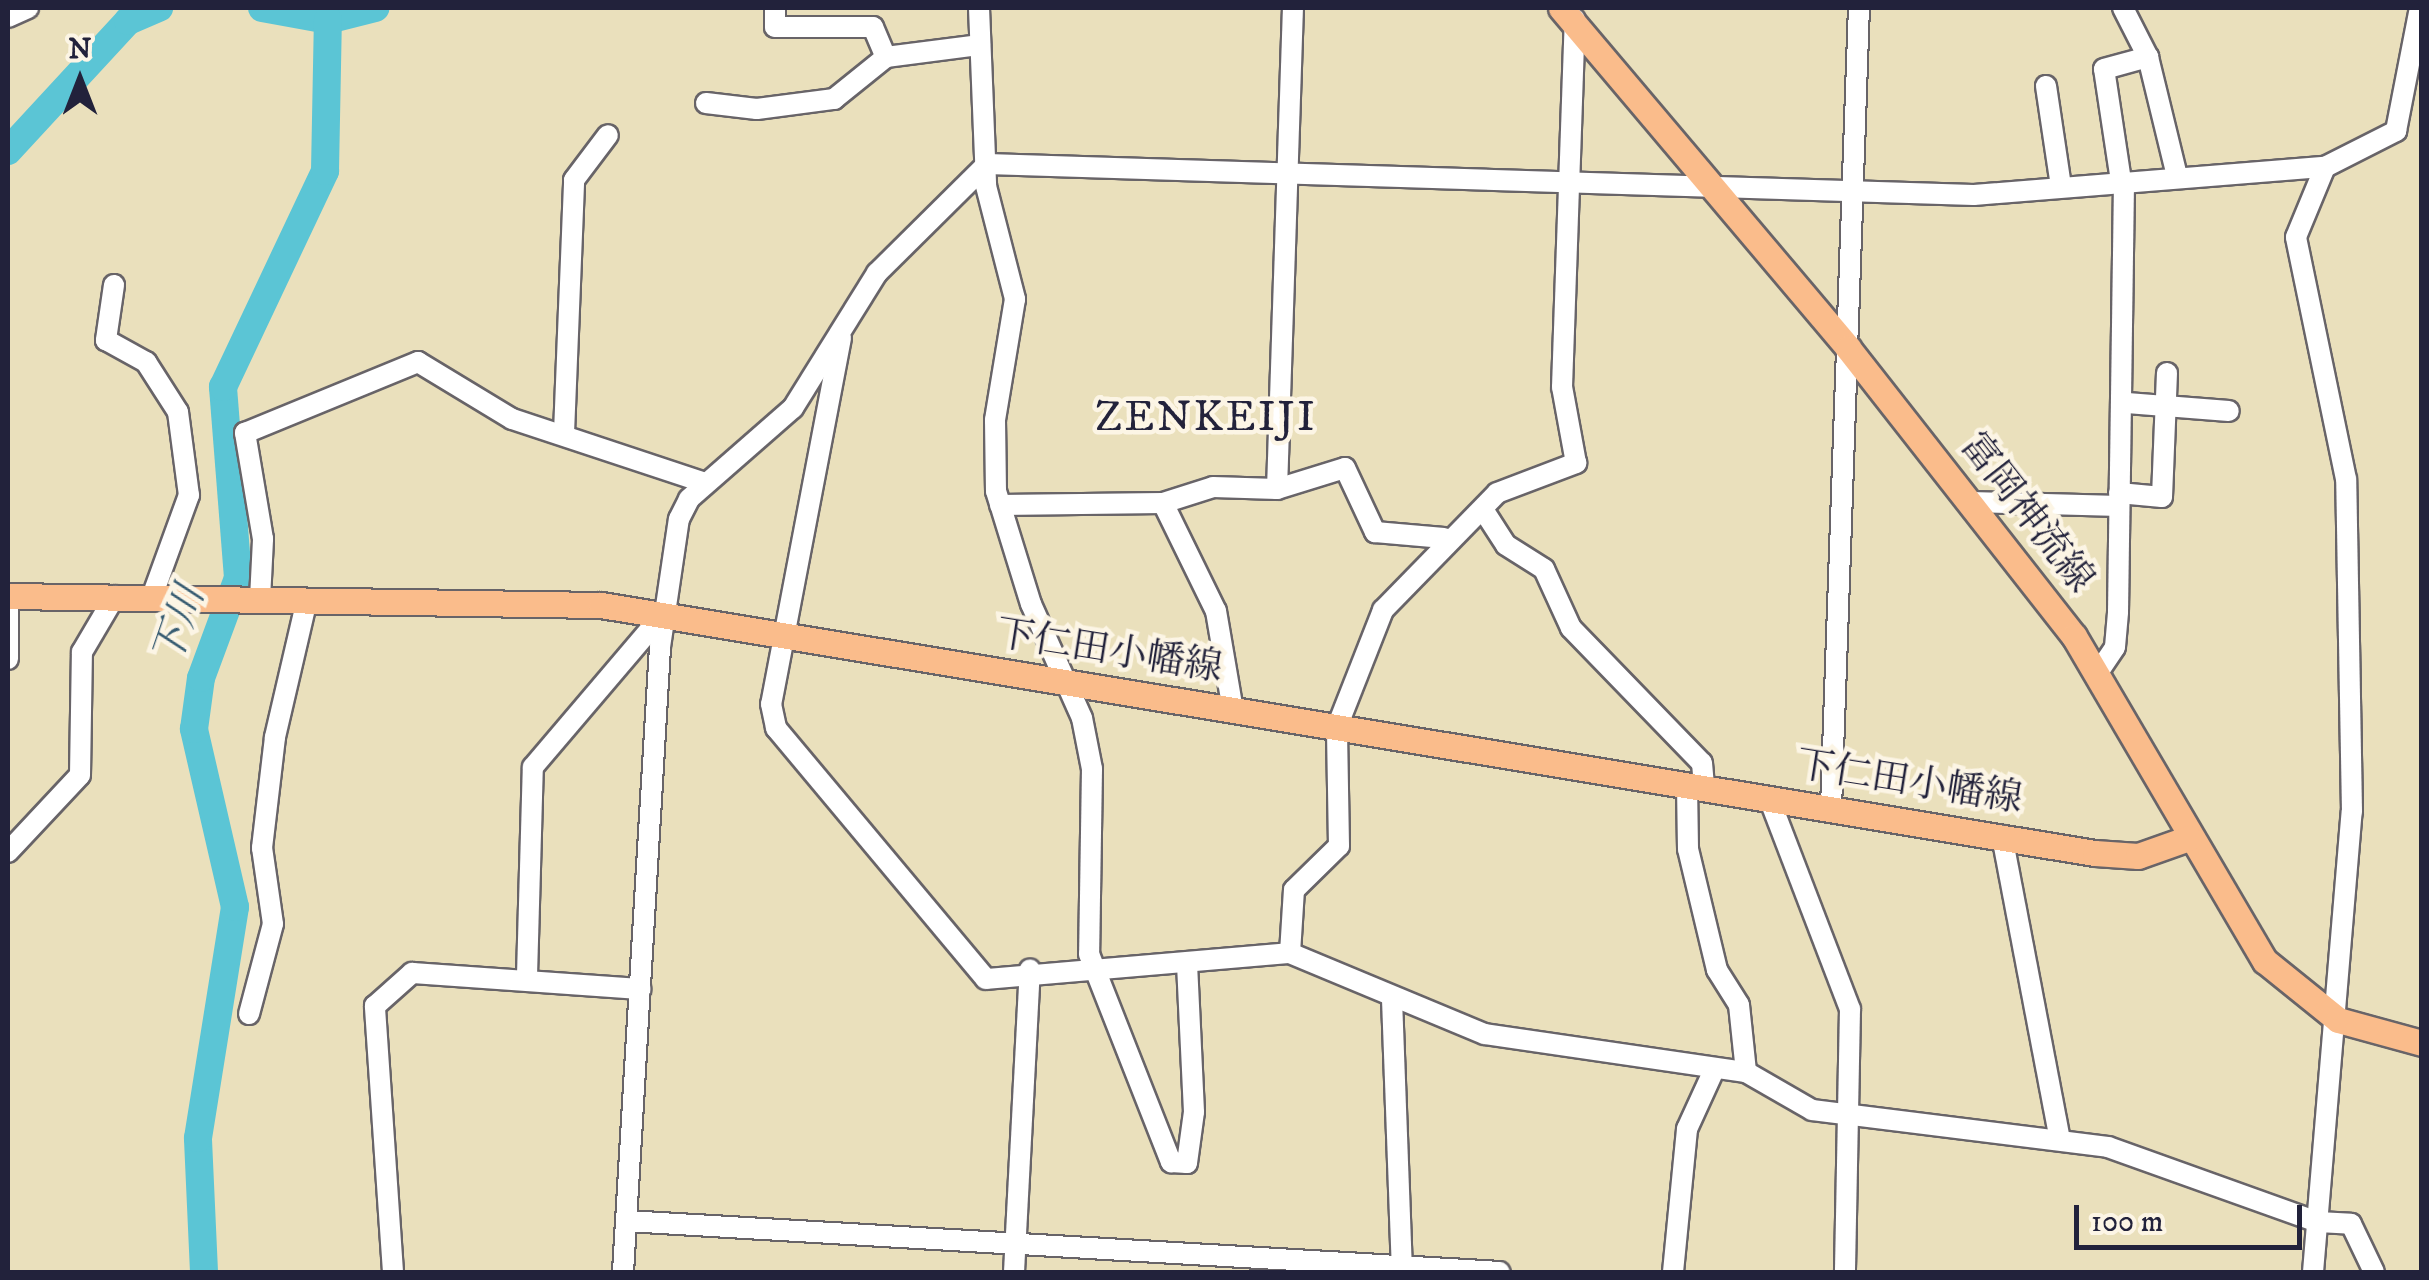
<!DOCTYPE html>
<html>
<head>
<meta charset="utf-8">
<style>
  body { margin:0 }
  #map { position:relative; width:2429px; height:1280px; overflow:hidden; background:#eae0bc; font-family:"IM FELL DW Pica","Noto Serif JP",serif }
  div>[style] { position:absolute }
  .river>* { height:28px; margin:-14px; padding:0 14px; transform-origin:14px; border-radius:14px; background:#5bc5d5 }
  .roads { filter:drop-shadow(2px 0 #686468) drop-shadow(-2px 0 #686468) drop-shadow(0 2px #686468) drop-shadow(0 -2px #686468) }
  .minor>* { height:20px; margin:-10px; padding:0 10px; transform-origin:10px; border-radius:10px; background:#fff }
  .major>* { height:25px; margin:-12.5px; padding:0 12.5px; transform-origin:12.5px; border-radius:12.5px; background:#fabc8b }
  span { translate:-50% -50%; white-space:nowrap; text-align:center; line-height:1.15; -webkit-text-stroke:9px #fcf5e5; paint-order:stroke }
  .street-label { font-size:38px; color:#22223b }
  .water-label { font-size:40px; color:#365b71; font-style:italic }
  .quarter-label { font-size:42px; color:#22223b; letter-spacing:2.5px }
  .frame { position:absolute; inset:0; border:10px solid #22223b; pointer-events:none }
  .north { position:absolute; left:30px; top:30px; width:100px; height:100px; -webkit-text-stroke:8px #fcf5e5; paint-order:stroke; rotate:0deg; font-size:28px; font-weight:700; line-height:40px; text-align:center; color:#22223b }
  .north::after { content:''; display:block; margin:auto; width:35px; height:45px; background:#22223b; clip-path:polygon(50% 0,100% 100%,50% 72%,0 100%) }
  .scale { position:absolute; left:2074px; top:1205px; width:228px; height:45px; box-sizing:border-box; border:5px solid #22223b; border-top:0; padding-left:12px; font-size:30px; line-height:35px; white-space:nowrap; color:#22223b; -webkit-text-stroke:8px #fcf5e5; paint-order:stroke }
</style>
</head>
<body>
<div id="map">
  <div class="river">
    <i style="left:262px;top:8px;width:67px;rotate:10.3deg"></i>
    <i style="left:328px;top:20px;width:49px;rotate:-14.3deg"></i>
    <i style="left:8px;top:151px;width:177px;rotate:-47.3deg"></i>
    <i style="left:128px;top:21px;width:34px;rotate:-23deg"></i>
    <i style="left:204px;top:1272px;width:134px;rotate:-92.6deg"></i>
    <i style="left:198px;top:1138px;width:234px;rotate:-80.9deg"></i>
    <i style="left:235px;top:907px;width:183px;rotate:-103deg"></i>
    <i style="left:194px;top:729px;width:51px;rotate:-82.2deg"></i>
    <i style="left:201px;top:678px;width:107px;rotate:-69.7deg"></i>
    <i style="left:238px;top:578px;width:192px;rotate:-94.5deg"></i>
    <i style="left:223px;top:387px;width:239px;rotate:-64.7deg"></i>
    <i style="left:325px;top:171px;width:151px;rotate:-88.9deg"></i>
  </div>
  <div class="roads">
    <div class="minor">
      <i style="left:775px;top:8px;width:19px;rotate:90deg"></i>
      <i style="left:775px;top:27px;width:98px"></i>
      <i style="left:873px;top:27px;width:33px;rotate:67deg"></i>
      <i style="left:979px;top:8px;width:178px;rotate:87.7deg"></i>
      <i style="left:986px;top:186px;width:117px;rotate:75.6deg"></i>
      <i style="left:1015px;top:299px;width:123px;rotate:99.4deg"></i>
      <i style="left:995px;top:420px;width:71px;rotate:89.2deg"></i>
      <i style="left:996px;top:491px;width:118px;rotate:72.8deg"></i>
      <i style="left:1031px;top:604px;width:125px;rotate:65.9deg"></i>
      <i style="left:1082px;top:718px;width:52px;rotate:78.9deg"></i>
      <i style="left:1092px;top:769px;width:185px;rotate:90.9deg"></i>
      <i style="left:1089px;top:954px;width:224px;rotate:68.5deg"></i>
      <i style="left:1171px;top:1162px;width:16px;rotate:4deg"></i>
      <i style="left:1187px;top:1163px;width:51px;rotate:-82.2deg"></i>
      <i style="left:1194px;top:1112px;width:150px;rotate:-92.7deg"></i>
      <i style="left:2123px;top:8px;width:55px;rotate:63deg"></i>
      <i style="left:2148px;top:57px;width:122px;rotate:76.3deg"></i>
      <i style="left:8px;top:17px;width:22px;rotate:-24deg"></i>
      <i style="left:2046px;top:86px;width:101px;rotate:81.5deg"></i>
      <i style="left:706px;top:103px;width:51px;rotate:6.7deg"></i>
      <i style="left:757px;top:109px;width:78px;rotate:-7.4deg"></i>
      <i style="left:834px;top:99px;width:67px;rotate:-38.9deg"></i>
      <i style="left:886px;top:57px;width:95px;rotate:-7.3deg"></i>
      <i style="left:2121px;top:181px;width:113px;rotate:-98.6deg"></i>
      <i style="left:2104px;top:69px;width:46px;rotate:-15.3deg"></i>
      <i style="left:114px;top:285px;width:56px;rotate:98.3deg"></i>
      <i style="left:106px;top:340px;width:46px;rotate:28.8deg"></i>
      <i style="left:146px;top:362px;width:59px;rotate:57.4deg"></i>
      <i style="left:178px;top:412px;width:84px;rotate:82.5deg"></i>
      <i style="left:189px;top:495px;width:105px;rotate:110deg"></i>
      <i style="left:841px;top:338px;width:373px;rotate:100.8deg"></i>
      <i style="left:771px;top:704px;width:25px;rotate:78deg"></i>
      <i style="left:776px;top:728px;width:327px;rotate:50.1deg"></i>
      <i style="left:986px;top:979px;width:305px;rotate:-4.9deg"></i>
      <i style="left:1290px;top:953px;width:211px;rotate:22.6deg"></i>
      <i style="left:1485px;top:1034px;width:264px;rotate:8.3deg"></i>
      <i style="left:1746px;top:1072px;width:76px;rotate:29.9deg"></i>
      <i style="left:1812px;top:1110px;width:298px;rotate:7.1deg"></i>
      <i style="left:2108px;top:1147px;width:223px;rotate:19.7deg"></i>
      <i style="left:2318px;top:1222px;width:33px;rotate:3deg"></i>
      <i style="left:2351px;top:1224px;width:53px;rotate:64.4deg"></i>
      <i style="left:2127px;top:403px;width:102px;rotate:4.5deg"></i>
      <i style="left:564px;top:433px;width:253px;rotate:-87.7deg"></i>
      <i style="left:574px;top:180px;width:56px;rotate:-52.9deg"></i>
      <i style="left:1277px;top:489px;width:481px;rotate:-88.1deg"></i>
      <i style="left:2119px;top:493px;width:43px;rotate:5.3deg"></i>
      <i style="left:2162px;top:497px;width:124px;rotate:-87.7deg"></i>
      <i style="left:1971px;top:502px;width:148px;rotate:1.5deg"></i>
      <i style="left:1163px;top:503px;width:120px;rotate:63.9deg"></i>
      <i style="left:1216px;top:611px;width:100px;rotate:80.3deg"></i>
      <i style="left:1000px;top:505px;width:163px;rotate:-0.7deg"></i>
      <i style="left:1163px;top:503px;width:52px;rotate:-17.7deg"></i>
      <i style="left:1213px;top:487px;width:64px;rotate:1.8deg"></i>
      <i style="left:1277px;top:489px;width:71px;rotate:-17.2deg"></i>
      <i style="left:1345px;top:468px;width:71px;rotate:64.9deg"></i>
      <i style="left:1375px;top:532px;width:69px;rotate:5deg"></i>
      <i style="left:1484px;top:511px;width:40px;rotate:57.1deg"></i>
      <i style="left:1506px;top:545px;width:45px;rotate:32.3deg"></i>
      <i style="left:1544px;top:569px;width:65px;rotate:65.4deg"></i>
      <i style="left:1571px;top:628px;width:188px;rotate:45.9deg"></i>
      <i style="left:1702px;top:763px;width:25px;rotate:85deg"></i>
      <i style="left:260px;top:599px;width:60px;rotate:-87.1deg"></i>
      <i style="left:263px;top:539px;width:108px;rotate:-99.6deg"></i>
      <i style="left:245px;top:433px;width:187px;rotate:-22.3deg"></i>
      <i style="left:418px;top:362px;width:110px;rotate:31.2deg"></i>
      <i style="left:512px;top:419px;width:203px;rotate:18.3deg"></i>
      <i style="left:8px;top:659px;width:63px;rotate:-90deg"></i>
      <i style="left:2097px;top:674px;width:32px;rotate:-56deg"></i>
      <i style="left:2115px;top:647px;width:35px;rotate:-85deg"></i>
      <i style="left:2118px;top:612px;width:431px;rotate:-89.2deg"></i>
      <i style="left:1687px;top:785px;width:64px;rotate:89.1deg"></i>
      <i style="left:1688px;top:849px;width:124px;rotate:76.5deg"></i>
      <i style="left:1717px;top:970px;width:41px;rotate:57.8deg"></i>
      <i style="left:1739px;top:1005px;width:67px;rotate:84deg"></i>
      <i style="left:1769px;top:798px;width:226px;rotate:69deg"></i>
      <i style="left:1850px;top:1009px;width:263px;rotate:91.1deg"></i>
      <i style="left:1831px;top:808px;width:800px;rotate:-88deg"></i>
      <i style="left:2002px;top:836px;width:303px;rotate:79.2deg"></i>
      <i style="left:8px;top:852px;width:105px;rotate:-46.9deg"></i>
      <i style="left:80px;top:775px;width:123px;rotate:-89.1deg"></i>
      <i style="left:82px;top:652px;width:65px;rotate:-59.5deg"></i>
      <i style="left:1290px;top:953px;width:63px;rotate:-86.4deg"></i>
      <i style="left:1294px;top:890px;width:63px;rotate:-44.4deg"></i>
      <i style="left:1339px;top:846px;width:119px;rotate:-91deg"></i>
      <i style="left:1337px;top:727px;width:126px;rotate:-68.5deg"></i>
      <i style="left:1383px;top:610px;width:163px;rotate:-45.7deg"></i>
      <i style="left:1497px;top:493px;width:85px;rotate:-20.8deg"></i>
      <i style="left:1576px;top:463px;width:77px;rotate:-100.4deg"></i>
      <i style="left:1562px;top:387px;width:368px;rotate:-88deg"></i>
      <i style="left:527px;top:976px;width:209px;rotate:-88.4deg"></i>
      <i style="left:533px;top:767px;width:201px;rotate:-49.6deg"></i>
      <i style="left:1392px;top:999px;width:273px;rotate:87.9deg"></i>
      <i style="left:249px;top:1014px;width:93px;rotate:-75.1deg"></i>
      <i style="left:273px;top:924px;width:77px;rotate:-98.2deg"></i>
      <i style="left:262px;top:848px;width:112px;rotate:-83.3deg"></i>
      <i style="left:275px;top:737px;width:141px;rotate:-76.9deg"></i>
      <i style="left:626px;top:1221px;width:875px;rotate:3.34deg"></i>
      <i style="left:393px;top:1272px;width:267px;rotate:-93.9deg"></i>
      <i style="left:375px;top:1006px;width:50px;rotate:-41.7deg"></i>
      <i style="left:412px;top:973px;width:229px;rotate:4deg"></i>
      <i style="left:623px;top:1272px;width:626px;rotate:-86.61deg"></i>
      <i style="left:660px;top:647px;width:129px;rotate:-81.6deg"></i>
      <i style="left:679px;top:519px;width:22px;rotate:-63deg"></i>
      <i style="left:689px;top:499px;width:138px;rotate:-41.2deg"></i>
      <i style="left:793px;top:408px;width:159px;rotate:-58.1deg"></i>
      <i style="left:877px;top:273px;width:155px;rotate:-44.7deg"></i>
      <i style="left:987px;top:164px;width:987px;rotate:1.8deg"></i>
      <i style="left:1974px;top:195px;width:352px;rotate:-4.6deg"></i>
      <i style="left:2325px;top:167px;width:80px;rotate:-26.9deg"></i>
      <i style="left:2396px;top:131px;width:125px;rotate:-79deg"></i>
      <i style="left:1014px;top:1272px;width:303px;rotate:-87deg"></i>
      <i style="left:1673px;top:1272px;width:144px;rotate:-84.4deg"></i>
      <i style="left:1687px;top:1129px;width:65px;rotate:-65.4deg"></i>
      <i style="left:2313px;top:1272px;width:462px;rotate:-85.2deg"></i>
      <i style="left:2352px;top:812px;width:333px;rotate:-91deg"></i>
      <i style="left:2346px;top:479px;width:247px;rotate:-101.7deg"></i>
      <i style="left:2296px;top:237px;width:76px;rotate:-67.5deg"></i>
    </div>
    <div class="major">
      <i style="left:1561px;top:8px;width:445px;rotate:49.8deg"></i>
      <i style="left:1848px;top:348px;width:366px;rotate:51.9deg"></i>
      <i style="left:2074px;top:636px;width:377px;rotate:59.6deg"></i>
      <i style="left:2265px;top:961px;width:94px;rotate:38.9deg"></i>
      <i style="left:2338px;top:1020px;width:87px;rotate:15.3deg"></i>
      <i style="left:8px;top:596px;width:593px;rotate:0.87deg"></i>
      <i style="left:601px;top:605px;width:1514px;rotate:9.43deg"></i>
      <i style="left:2095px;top:853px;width:43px;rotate:4deg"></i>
      <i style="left:2138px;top:856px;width:54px;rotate:-19.4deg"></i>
    </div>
  </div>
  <div class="street-label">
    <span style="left:2026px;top:513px;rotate:52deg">富岡神流線</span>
    <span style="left:1109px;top:652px;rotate:9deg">下仁田小幡線</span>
    <span style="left:1909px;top:783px;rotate:9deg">下仁田小幡線</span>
  </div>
  <div class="water-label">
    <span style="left:180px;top:626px;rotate:-71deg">下川</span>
  </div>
  <div class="quarter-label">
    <span style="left:1206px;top:418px">ZENKEIJI</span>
  </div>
  <div class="frame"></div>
  <div class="north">N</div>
  <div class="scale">100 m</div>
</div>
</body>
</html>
